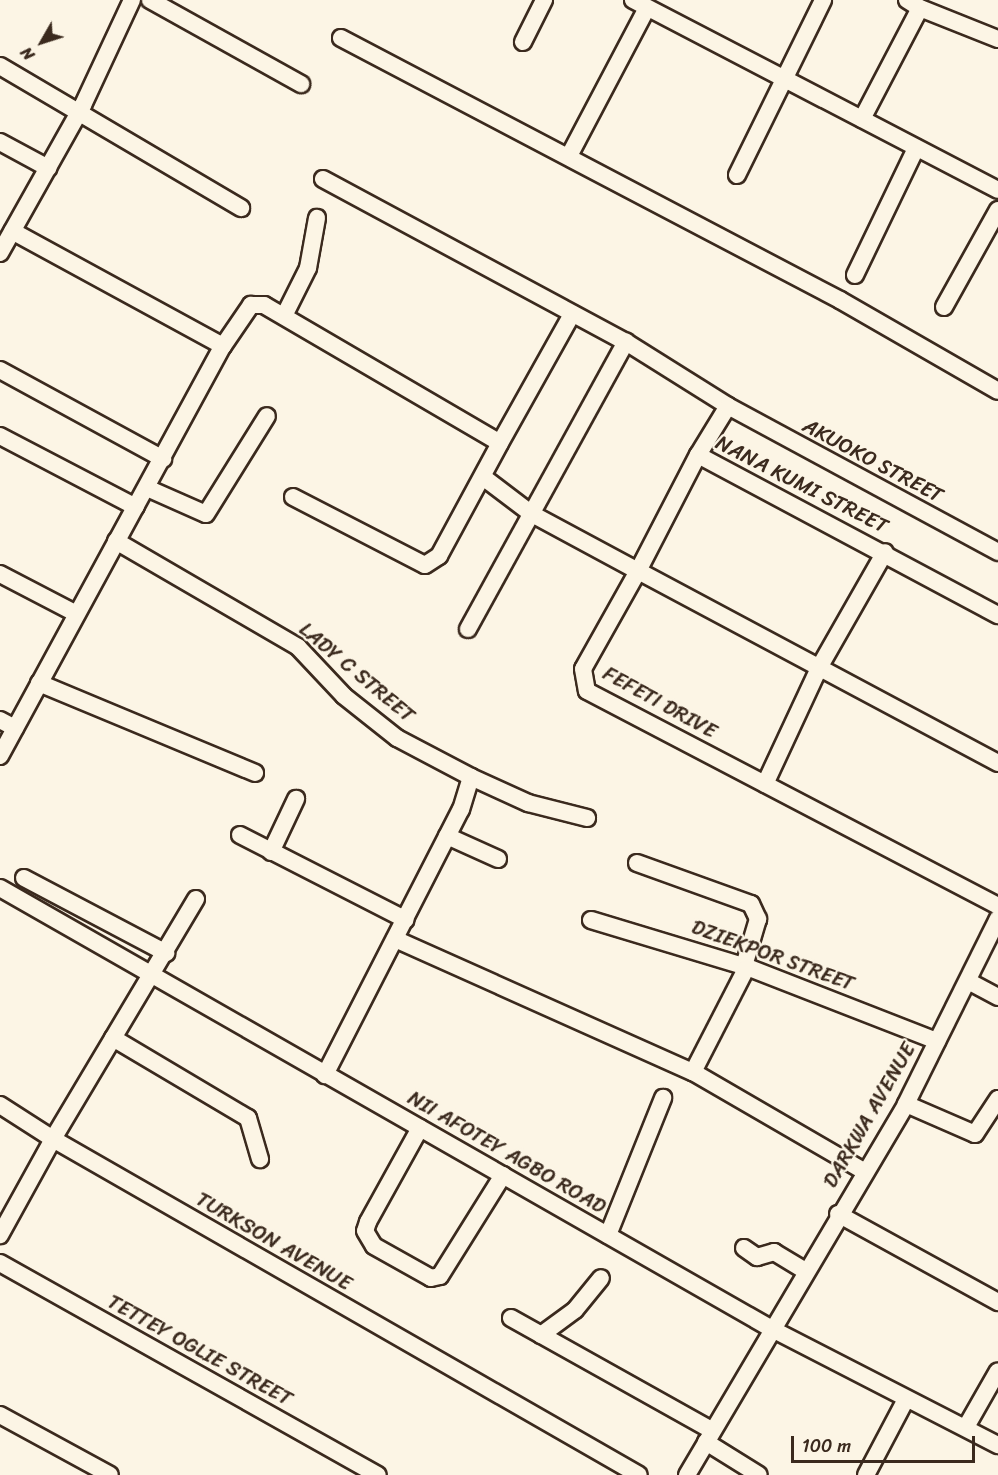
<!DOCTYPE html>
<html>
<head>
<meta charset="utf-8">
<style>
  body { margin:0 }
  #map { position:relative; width:998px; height:1475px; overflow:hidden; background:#fcf5e5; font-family:Sriracha,sans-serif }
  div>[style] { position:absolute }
  .roads { filter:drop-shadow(2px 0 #3b2a1e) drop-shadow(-2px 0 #3b2a1e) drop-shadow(0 2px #3b2a1e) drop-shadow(0 -2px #3b2a1e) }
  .minor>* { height:16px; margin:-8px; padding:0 8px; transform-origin:8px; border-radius:8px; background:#fcf5e5 }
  span { translate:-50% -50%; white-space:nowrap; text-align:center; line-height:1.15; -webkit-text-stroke:4.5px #fcf5e5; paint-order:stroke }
  .street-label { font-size:21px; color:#3b2a1e }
  .north { position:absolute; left:12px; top:12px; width:60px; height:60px; -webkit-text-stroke:4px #fcf5e5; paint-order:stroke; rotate:231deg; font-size:16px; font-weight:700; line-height:24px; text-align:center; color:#3b2a1e }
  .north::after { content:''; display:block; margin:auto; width:21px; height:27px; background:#3b2a1e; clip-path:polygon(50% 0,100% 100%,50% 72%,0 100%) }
  .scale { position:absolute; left:791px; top:1436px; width:184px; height:27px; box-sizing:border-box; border:3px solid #3b2a1e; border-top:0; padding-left:8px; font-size:18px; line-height:21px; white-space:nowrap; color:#3b2a1e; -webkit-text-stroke:4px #fcf5e5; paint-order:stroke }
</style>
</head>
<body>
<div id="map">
  <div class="roads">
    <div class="minor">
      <i style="left:150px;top:0;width:173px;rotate:29.1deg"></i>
      <i style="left:633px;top:0;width:411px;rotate:27.5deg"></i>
      <i style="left:907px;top:0;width:15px;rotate:32deg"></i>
      <i style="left:341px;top:38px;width:564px;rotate:27.7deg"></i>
      <i style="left:840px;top:300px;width:182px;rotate:29.9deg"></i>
      <i style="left:523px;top:42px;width:47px;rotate:-63.4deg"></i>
      <i style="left:0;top:66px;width:280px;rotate:30.5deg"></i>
      <i style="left:862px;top:119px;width:125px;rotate:-62.4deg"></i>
      <i style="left:920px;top:8px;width:84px;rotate:21.7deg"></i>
      <i style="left:0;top:142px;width:55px;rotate:28.4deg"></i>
      <i style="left:570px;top:154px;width:165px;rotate:-62.2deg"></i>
      <i style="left:737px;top:175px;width:195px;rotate:-63.8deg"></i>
      <i style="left:323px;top:179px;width:344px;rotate:28.3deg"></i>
      <i style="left:626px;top:342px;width:120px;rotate:32.1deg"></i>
      <i style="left:728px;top:406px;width:57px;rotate:121.5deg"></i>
      <i style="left:0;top:253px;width:170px;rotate:-60.7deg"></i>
      <i style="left:83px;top:105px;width:116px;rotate:-65deg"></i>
      <i style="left:855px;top:275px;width:141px;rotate:-64.3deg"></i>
      <i style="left:944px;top:307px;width:111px;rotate:-60.9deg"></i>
      <i style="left:284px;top:316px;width:54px;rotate:-63.4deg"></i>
      <i style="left:308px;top:268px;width:51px;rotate:-79.8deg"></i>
      <i style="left:223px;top:346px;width:50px;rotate:-55.7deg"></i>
      <i style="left:251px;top:305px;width:13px"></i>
      <i style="left:264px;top:305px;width:273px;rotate:30.3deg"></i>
      <i style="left:500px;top:443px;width:148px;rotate:-60.8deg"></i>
      <i style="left:0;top:370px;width:186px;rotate:28.6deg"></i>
      <i style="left:728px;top:406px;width:307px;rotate:28.4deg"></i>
      <i style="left:0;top:436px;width:153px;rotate:27.6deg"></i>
      <i style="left:483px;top:477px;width:61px;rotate:37.1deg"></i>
      <i style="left:532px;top:514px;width:120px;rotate:28.3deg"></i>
      <i style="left:638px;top:571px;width:131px;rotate:-62.7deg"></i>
      <i style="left:698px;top:455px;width:340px;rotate:28.1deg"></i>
      <i style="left:147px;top:488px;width:64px;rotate:23.8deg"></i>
      <i style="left:206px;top:514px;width:115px;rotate:-58.1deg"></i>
      <i style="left:293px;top:497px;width:148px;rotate:27.3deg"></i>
      <i style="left:425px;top:565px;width:17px;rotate:-33deg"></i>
      <i style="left:439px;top:556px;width:128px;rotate:-61.6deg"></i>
      <i style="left:116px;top:541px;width:211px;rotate:30.2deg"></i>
      <i style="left:298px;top:647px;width:67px;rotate:46.8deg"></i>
      <i style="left:344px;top:696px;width:68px;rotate:38.4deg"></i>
      <i style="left:397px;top:738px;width:84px;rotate:27.8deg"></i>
      <i style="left:471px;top:777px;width:34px;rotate:107deg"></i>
      <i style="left:461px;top:809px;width:299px;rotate:117.1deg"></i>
      <i style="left:0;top:574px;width:85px;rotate:27.5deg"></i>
      <i style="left:468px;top:629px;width:328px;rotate:-61.2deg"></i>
      <i style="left:39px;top:683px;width:234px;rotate:22.6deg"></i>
      <i style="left:0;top:720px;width:17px;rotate:28deg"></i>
      <i style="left:0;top:756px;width:467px;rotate:-61.5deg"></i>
      <i style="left:223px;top:346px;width:240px;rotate:-151.4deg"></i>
      <i style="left:998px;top:763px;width:408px;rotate:-151.9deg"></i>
      <i style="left:638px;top:571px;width:112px;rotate:119.3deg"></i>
      <i style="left:583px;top:669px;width:22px;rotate:80deg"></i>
      <i style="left:587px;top:691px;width:464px;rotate:27.6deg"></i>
      <i style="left:471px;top:777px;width:63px;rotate:24.5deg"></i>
      <i style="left:528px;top:803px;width:61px;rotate:14.3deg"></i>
      <i style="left:765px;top:784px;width:130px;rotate:-65deg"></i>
      <i style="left:820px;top:666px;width:131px;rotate:-60.3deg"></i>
      <i style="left:240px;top:835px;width:186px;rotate:27.1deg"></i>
      <i style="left:447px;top:836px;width:56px;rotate:24.3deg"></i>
      <i style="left:271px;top:852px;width:59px;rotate:-64.7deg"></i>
      <i style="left:637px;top:863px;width:121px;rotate:19.8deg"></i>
      <i style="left:751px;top:904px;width:17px;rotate:65deg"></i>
      <i style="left:758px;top:919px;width:49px;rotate:106.6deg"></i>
      <i style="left:24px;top:878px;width:161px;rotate:27.8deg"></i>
      <i style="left:0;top:888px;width:889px;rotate:29.74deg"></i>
      <i style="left:772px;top:1329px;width:254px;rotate:27.2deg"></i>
      <i style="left:196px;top:899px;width:279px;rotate:120.8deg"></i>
      <i style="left:53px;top:1139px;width:675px;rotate:29.83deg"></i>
      <i style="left:591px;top:920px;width:163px;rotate:16.8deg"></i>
      <i style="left:747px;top:967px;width:204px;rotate:21.3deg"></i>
      <i style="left:395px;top:939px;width:326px;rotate:24.1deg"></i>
      <i style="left:693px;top:1072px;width:198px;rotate:30.1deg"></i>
      <i style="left:968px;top:981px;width:34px;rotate:28deg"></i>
      <i style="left:113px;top:1038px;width:157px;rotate:30.7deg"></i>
      <i style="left:248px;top:1118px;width:43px;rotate:73.7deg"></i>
      <i style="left:693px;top:1072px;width:118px;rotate:-62.8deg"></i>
      <i style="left:906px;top:1104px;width:75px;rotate:23.5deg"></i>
      <i style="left:975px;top:1134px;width:42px;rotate:-56.7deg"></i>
      <i style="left:0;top:1105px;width:63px;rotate:32.7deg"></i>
      <i style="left:53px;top:1139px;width:110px;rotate:118.9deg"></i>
      <i style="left:420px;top:1128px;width:107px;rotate:119deg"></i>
      <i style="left:368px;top:1222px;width:9px;rotate:108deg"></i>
      <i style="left:365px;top:1231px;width:17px;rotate:59deg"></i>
      <i style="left:374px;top:1246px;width:65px;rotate:29.3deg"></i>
      <i style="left:431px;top:1278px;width:9px;rotate:-13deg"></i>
      <i style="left:440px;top:1276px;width:119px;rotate:-58deg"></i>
      <i style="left:838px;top:1214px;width:183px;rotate:28.8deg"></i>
      <i style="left:608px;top:1235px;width:148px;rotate:-68.1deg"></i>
      <i style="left:744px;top:1248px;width:16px;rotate:35deg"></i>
      <i style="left:757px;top:1257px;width:18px;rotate:-16deg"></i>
      <i style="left:774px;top:1252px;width:37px;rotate:31deg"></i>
      <i style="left:0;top:1263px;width:433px;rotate:29.3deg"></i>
      <i style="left:511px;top:1318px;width:231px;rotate:29.2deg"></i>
      <i style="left:541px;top:1335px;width:42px;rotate:-36.3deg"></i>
      <i style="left:575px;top:1310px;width:41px;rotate:-50.9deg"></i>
      <i style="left:0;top:1415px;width:125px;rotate:28.6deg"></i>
      <i style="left:966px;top:1427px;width:64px;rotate:-60.3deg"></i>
      <i style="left:706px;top:1442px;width:62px;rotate:31.9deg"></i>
      <i style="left:687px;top:1475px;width:431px;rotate:-59.4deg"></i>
      <i style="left:906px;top:1104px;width:207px;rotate:-63.6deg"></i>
      <i style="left:866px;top:1475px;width:86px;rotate:-62.2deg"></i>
    </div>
  </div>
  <div class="street-label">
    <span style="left:873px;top:460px;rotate:28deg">AKUOKO STREET</span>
    <span style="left:802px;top:484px;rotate:27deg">NANA KUMI STREET</span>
    <span style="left:357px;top:672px;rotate:40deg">LADY C STREET</span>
    <span style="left:660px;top:702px;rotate:29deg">FEFETI DRIVE</span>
    <span style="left:773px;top:955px;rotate:20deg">DZIEKPOR STREET</span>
    <span style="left:869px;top:1115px;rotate:-60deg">DARKWA AVENUE</span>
    <span style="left:507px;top:1152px;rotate:30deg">NII AFOTEY AGBO ROAD</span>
    <span style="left:274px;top:1241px;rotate:30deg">TURKSON AVENUE</span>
    <span style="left:200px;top:1350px;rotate:29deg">TETTEY OGLIE STREET</span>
  </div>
  <div class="north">N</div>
  <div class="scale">100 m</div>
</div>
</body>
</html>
